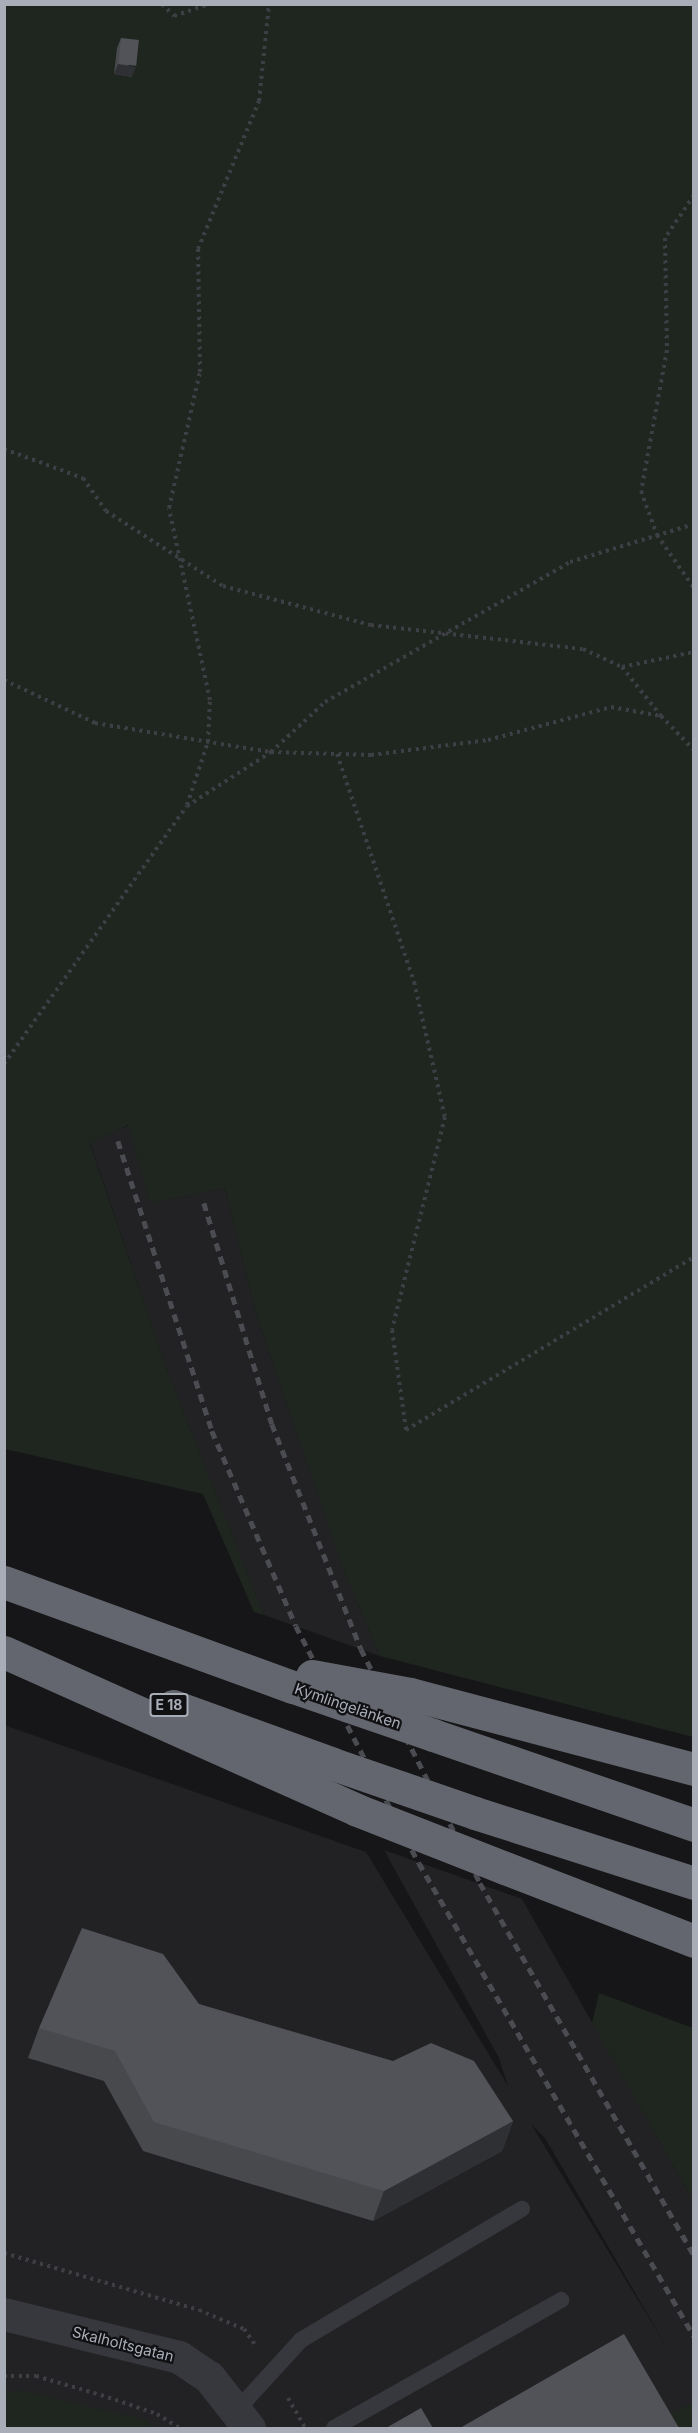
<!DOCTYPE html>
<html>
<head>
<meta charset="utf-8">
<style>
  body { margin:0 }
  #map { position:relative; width:698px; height:2433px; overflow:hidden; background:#161618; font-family:Inter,sans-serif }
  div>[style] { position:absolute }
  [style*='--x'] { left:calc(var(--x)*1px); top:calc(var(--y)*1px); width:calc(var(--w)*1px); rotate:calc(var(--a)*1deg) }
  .built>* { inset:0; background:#222225 }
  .green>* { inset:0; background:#1e261f }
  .path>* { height:4px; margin-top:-2px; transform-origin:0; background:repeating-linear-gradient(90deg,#3d3f44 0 3px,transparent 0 7.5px) }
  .service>* { height:16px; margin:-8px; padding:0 8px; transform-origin:8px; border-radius:8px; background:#37383d }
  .minor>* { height:33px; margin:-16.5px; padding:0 16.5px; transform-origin:16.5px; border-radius:16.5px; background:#37383d }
  .motorway>* { height:33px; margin:-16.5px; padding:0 16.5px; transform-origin:16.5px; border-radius:16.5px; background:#63666e }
  .rail>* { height:4.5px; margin-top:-2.25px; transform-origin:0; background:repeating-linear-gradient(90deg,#4a4c52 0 8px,transparent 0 14px) }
  .motorway-bridge>* { height:33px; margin:-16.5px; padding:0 16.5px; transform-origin:16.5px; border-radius:16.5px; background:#63666e }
  .wall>* { inset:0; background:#47494d }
  .shaded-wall>* { inset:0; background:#2f3033 }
  .building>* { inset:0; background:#525359; transform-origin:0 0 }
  span { translate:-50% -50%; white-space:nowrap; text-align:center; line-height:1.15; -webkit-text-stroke:4.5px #111113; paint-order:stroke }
  .shield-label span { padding:2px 4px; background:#111113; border:2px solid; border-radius:4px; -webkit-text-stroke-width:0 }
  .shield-label { font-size:14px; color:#a8adb8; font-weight:700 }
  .street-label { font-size:15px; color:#a8adb8 }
  .frame { position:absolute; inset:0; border:6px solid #a8adb8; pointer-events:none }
</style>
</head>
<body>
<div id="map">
  <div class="built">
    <i style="clip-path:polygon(129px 1125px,150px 1203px,225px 1188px,256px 1313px,341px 1564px,380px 1656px,264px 1615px,167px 1370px,90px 1143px)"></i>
    <i style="clip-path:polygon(evenodd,4px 1725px,366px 1852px,508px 2086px,499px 2058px,384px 1850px,522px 1899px,693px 2200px,693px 2428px,5px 2428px,4px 1725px,531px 2124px,545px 2138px,669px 2351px,531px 2124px)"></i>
  </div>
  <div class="green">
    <i style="clip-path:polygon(5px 5px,693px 5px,693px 1737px,380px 1656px,341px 1564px,256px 1313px,225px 1188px,150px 1203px,128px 1125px,90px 1144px,167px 1370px,264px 1615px,254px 1612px,203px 1494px,5px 1449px)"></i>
    <i style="clip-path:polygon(599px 1993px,693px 2028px,693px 2200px,592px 2023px)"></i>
    <i style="clip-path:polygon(20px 2390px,146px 2420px,153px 2428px,5px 2428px,5px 2395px)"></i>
    <i style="clip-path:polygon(693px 2402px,693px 2428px,672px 2428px,666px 2417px)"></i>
  </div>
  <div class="path">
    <i style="--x:162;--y:4;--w:17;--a:45"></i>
    <i style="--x:174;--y:16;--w:36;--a:-19"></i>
    <i style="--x:694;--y:195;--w:52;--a:124"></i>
    <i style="--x:665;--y:238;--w:112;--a:89"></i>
    <i style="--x:667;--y:350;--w:143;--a:100.4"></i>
    <i style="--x:641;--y:491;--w:47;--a:70"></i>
    <i style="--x:657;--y:535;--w:65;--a:55.1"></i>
    <i style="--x:4;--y:449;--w:84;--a:20.2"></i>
    <i style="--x:83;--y:478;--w:40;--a:55.1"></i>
    <i style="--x:106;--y:511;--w:139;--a:32.7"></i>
    <i style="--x:223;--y:586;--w:153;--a:14.8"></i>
    <i style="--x:371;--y:625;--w:213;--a:6.5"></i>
    <i style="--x:583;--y:649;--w:43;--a:24.8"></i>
    <i style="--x:622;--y:667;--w:63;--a:51.5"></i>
    <i style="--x:622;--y:667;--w:74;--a:-11.8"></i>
    <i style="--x:4;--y:680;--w:101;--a:25.3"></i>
    <i style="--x:95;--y:723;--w:178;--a:9.4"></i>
    <i style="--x:271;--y:752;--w:100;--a:1.7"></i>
    <i style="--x:371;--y:755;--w:118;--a:-7.3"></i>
    <i style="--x:488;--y:740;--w:127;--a:-15"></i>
    <i style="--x:611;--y:707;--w:51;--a:10.2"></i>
    <i style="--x:661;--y:716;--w:47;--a:45.9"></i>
    <i style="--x:337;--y:754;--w:241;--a:71.3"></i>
    <i style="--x:414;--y:982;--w:139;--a:77.1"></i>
    <i style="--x:445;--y:1117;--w:219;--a:104"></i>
    <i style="--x:392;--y:1330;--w:101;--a:82"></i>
    <i style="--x:406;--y:1430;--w:336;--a:-31"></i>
    <i style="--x:187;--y:805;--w:66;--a:-71.6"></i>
    <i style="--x:208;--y:742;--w:42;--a:-87.3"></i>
    <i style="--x:210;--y:700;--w:196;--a:-102.1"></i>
    <i style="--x:169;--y:508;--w:139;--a:-77.2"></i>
    <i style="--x:200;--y:372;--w:123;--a:-90.9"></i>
    <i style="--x:198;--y:249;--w:160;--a:-67.6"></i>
    <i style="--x:259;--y:101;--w:98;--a:-84.1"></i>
    <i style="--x:4;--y:1064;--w:316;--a:-54.7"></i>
    <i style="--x:187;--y:806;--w:100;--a:-32.7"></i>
    <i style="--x:271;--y:752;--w:74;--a:-42.8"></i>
    <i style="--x:325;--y:702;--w:282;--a:-29.7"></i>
    <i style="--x:570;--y:562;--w:130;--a:-17"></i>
    <i style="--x:4;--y:2253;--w:203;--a:16.3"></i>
    <i style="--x:199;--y:2310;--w:49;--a:22.9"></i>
    <i style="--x:244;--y:2329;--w:21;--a:55"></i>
    <i style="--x:4;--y:2376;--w:32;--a:0"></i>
    <i style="--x:36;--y:2376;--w:68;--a:16.3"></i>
    <i style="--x:101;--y:2395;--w:59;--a:18.7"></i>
    <i style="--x:157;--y:2414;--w:26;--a:32"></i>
    <i style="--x:288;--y:2398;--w:34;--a:60"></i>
  </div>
  <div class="service">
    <i style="--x:238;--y:2409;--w:93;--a:-47.6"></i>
    <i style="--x:301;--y:2340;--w:257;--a:-30.7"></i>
    <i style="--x:334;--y:2428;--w:261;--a:-29.4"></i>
  </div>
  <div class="minor">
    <i style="--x:4;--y:2314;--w:180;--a:13.8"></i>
    <i style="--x:179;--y:2357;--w:36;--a:34"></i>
    <i style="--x:209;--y:2377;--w:65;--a:51.9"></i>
  </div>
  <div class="motorway">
    <i style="--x:4;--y:1582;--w:307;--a:20"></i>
    <i style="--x:4;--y:1652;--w:387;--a:24.1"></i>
    <i style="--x:410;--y:1694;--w:294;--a:14.8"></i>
    <i style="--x:173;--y:1706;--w:170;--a:19.9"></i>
    <i style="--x:433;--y:1735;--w:276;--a:19"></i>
    <i style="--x:475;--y:1813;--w:230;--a:17.7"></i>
    <i style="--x:505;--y:1868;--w:203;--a:21.1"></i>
  </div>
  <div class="rail">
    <i style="--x:118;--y:1141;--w:305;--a:72"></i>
    <i style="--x:212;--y:1431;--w:212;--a:66.7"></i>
    <i style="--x:296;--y:1626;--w:267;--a:62.6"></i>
    <i style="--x:419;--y:1863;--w:547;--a:59.83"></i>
    <i style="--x:204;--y:1203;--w:231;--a:72.9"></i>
    <i style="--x:272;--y:1424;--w:242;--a:68.4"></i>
    <i style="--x:361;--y:1649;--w:263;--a:63"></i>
    <i style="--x:480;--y:1883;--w:429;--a:60.1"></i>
  </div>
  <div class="motorway-bridge">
    <i style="--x:312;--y:1676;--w:100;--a:10.4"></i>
    <i style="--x:293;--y:1687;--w:148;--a:18.9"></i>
    <i style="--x:333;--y:1764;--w:150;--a:19"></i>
    <i style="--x:357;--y:1810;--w:159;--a:21.4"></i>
  </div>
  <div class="wall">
    <i style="clip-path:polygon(121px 38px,132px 77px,114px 74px,117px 48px)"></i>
    <i style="clip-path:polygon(199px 2004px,513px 2121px,502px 2151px,373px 2221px,143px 2151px,104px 2081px,28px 2058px,39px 2028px)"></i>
  </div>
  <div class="shaded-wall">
    <i style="clip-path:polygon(118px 64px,136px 67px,132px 77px,114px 74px)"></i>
    <i style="clip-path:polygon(513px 2121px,502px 2151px,373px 2221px,384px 2191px)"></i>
  </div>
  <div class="building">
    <i style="left:121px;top:38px;width:18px;height:26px;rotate:6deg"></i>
    <i style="clip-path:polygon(82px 1928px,163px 1954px,199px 2004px,393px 2061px,431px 2043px,474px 2061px,513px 2121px,384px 2191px,154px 2122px,115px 2051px,39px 2028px)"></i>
    <i style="clip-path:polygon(624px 2334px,679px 2428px,460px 2428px)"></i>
    <i style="clip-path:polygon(421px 2408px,433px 2428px,386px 2428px)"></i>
  </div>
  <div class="shield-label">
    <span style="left:169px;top:1705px">E 18</span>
  </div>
  <div class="street-label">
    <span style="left:348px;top:1706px;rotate:19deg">Kymlingelänken</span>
    <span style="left:123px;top:2344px;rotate:14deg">Skalholtsgatan</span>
  </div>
  <div class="frame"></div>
</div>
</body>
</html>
